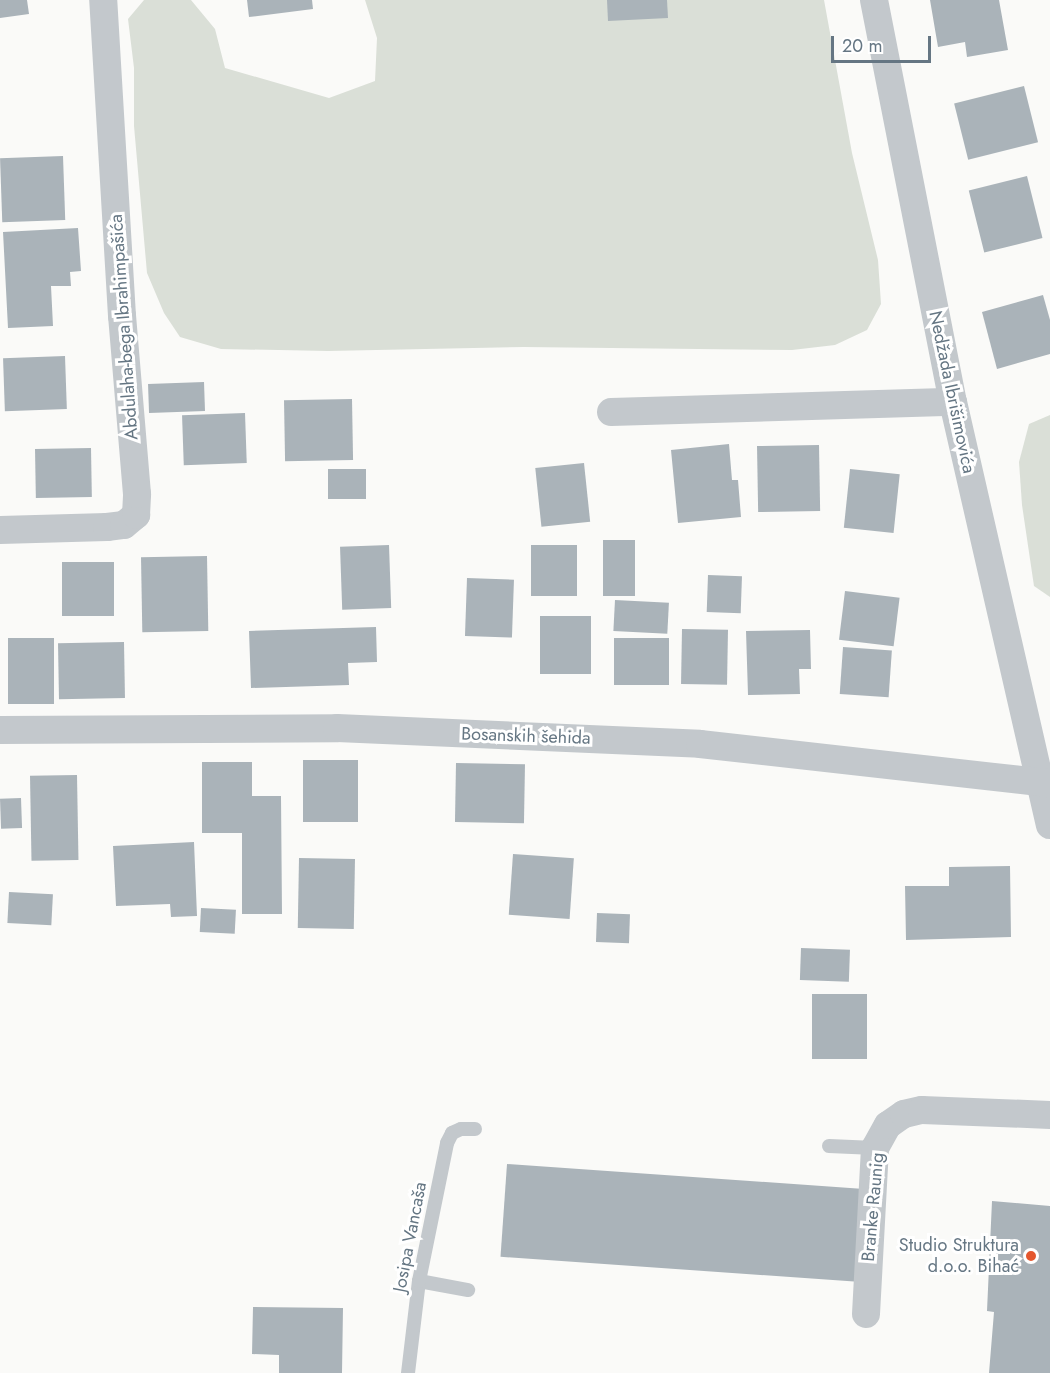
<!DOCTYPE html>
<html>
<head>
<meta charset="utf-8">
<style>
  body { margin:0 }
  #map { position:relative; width:1050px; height:1373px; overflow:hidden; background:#fafaf8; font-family:Jost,sans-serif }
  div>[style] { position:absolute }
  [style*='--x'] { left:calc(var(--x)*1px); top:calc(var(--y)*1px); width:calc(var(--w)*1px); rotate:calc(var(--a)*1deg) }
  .green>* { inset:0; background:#dadfd7 }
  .building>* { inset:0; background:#aab3b9; transform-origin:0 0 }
  .service>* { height:14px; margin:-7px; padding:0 7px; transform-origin:7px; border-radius:7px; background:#c3c8cc }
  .minor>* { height:28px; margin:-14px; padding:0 14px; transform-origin:14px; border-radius:14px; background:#c3c8cc }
  .dots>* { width:16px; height:16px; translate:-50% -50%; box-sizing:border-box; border:3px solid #fff; border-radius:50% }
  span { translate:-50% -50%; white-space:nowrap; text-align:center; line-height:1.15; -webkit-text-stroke:6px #fff; paint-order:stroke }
  .street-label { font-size:18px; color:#657683 }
  .poi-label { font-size:18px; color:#657683 }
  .right { translate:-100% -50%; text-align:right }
  .scale { position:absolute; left:831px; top:36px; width:100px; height:27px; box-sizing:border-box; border:3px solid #657683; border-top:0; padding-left:8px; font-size:18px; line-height:21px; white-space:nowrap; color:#657683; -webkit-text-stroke:4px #fff; paint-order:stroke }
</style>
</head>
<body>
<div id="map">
  <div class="green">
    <i style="clip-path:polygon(144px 0,191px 0,215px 29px,225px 68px,329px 98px,375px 81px,377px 38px,365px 0,824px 0,852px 153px,878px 260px,881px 304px,867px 330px,835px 345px,792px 350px,524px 347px,328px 351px,221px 349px,180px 337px,164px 313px,147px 273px,134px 126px,134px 68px,128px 19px)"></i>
    <i style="clip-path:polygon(1050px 415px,1050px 597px,1034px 586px,1022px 505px,1019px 462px,1029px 424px)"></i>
  </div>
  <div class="building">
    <i style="clip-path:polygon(0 0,27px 0,29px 14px,0 18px)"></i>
    <i style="clip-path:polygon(247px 0,312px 0,313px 9px,249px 17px)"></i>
    <i style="clip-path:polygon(607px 0,667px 0,668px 18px,608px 21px)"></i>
    <i style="clip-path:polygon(930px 0,999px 0,1008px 50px,967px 57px,965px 42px,938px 47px)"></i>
    <i style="left:1024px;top:86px;width:58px;height:72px;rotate:76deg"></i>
    <i style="left:63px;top:156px;width:64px;height:63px;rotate:88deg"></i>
    <i style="left:1027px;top:176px;width:64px;height:60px;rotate:76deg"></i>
    <i style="clip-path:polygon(78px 228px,81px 271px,70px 272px,71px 286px,51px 286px,53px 326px,8px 328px,3px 232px)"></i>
    <i style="clip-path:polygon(1043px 295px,1050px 320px,1050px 354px,997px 369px,982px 312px)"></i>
    <i style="left:65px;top:356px;width:53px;height:62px;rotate:88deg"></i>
    <i style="left:204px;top:382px;width:29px;height:56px;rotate:88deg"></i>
    <i style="left:352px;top:399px;width:61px;height:68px;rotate:89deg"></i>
    <i style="left:245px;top:413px;width:50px;height:63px;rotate:88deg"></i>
    <i style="clip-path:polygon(729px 444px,732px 480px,738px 480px,741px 517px,678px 523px,671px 450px)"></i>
    <i style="left:819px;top:445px;width:66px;height:62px;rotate:89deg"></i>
    <i style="left:91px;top:448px;width:49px;height:56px;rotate:89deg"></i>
    <i style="left:584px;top:463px;width:59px;height:49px;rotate:84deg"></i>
    <i style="left:328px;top:469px;width:38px;height:30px"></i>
    <i style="left:850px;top:469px;width:50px;height:59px;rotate:6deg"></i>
    <i style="left:603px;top:540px;width:32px;height:56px"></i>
    <i style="left:389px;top:545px;width:63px;height:49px;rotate:88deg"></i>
    <i style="left:531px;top:545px;width:46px;height:51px"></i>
    <i style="left:207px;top:556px;width:75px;height:66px;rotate:89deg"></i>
    <i style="left:62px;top:562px;width:52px;height:54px"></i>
    <i style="left:708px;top:575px;width:34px;height:37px;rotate:2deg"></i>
    <i style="left:467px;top:578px;width:47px;height:58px;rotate:2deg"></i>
    <i style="left:845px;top:591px;width:55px;height:49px;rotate:7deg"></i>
    <i style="left:615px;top:600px;width:54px;height:31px;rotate:3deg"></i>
    <i style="left:540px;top:616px;width:51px;height:58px"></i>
    <i style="clip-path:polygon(376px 627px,377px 662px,348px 663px,349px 685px,251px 688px,249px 631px)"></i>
    <i style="left:682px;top:629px;width:46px;height:55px;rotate:1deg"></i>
    <i style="clip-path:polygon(810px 630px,811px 669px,799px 669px,800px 694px,748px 695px,746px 631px)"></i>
    <i style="left:8px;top:638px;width:46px;height:66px"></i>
    <i style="left:614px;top:638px;width:55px;height:47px"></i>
    <i style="left:124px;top:642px;width:56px;height:66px;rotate:89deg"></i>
    <i style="left:843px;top:647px;width:49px;height:47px;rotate:4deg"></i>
    <i style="left:303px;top:760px;width:55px;height:62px"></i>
    <i style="clip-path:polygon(202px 762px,252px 762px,252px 796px,281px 796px,282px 914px,242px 914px,242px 833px,202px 833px)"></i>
    <i style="left:456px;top:763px;width:69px;height:59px;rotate:1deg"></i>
    <i style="left:77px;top:775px;width:85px;height:47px;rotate:89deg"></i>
    <i style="left:21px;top:798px;width:30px;height:21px;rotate:88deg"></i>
    <i style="clip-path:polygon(194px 842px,197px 916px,171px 917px,170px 904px,116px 906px,113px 846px)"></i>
    <i style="left:513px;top:854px;width:61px;height:61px;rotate:4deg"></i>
    <i style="left:299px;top:858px;width:56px;height:70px;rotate:1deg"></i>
    <i style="clip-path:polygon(1010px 866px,1011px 937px,906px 940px,905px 886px,949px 886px,949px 867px)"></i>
    <i style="left:9px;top:892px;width:44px;height:31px;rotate:3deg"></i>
    <i style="left:201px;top:908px;width:35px;height:24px;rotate:3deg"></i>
    <i style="left:597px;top:913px;width:33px;height:29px;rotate:2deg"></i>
    <i style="left:801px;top:948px;width:49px;height:32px;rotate:2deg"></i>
    <i style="left:867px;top:994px;width:65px;height:55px;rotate:90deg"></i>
    <i style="left:507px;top:1164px;width:358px;height:93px;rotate:4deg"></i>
    <i style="clip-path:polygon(992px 1201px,1050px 1206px,1050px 1373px,989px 1373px,994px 1312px,987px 1311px)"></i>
    <i style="clip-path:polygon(253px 1307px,343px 1308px,342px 1373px,279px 1373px,279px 1355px,252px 1354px)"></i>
  </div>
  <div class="service">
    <i style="--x:829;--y:1146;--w:46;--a:2.5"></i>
    <i style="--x:419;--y:1281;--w:50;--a:10.4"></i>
    <i style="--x:408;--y:1373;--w:93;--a:-83.2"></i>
    <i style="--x:419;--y:1281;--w:141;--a:-78.5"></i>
    <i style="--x:447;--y:1143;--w:11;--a:-63"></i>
    <i style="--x:452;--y:1133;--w:10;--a:-24"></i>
    <i style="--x:461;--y:1129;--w:14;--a:0"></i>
  </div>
  <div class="minor">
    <i style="--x:874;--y:0;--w:410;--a:78.9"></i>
    <i style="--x:953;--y:402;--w:434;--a:77.1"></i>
    <i style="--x:611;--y:412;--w:342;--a:-1.7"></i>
    <i style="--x:0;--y:530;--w:107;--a:-1.6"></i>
    <i style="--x:107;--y:527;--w:17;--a:-7"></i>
    <i style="--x:124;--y:525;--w:16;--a:-40"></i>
    <i style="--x:136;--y:515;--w:21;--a:-87"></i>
    <i style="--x:137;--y:494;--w:179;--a:-94.8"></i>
    <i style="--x:122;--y:316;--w:317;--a:-93.4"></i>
    <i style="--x:0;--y:730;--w:337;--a:-0.3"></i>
    <i style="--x:337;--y:728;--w:363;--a:2.5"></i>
    <i style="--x:700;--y:744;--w:352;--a:6.4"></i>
    <i style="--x:866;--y:1314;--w:166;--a:-86.9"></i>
    <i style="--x:875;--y:1148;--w:26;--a:-61"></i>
    <i style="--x:888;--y:1125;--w:19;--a:-35"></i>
    <i style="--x:904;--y:1114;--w:18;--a:-13"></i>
    <i style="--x:922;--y:1110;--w:128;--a:2.2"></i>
  </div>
  <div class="dots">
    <i style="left:1031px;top:1256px;background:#e4572e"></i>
  </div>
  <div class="street-label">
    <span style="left:124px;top:327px;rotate:-94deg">Abdulaha-bega Ibrahimpašića</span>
    <span style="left:952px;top:392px;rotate:78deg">Nedžada Ibrišimovića</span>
    <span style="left:526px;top:736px;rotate:2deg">Bosanskih šehida</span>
    <span style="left:873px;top:1207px;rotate:-85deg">Branke Raunig</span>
    <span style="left:410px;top:1237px;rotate:-79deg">Josipa Vancaša</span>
  </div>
  <div class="poi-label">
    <span class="right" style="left:1019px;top:1256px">Studio Struktura<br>d.o.o. Bihać</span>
  </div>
  <div class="scale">20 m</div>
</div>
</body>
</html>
